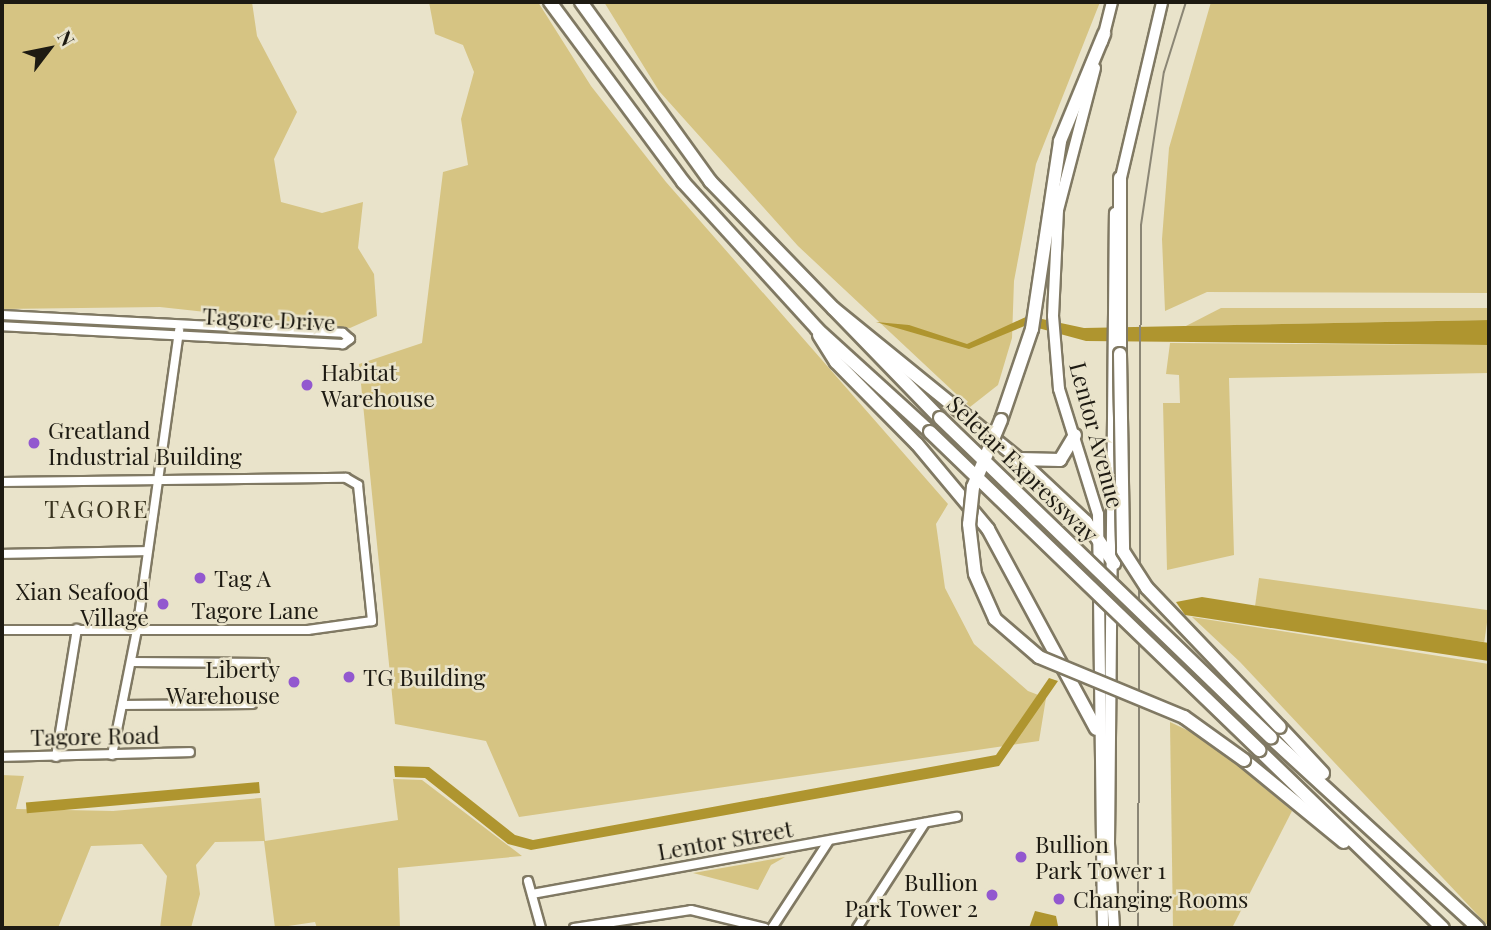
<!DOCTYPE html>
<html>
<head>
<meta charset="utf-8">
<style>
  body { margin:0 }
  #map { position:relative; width:1491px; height:930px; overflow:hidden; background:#e9e3ca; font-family:"Playfair Display",serif }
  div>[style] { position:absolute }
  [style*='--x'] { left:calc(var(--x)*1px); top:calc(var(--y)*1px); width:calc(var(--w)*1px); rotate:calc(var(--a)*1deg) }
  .green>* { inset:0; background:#d6c483; transform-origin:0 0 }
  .water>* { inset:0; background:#af952f; transform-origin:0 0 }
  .roads { filter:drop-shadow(2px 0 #807963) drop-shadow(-2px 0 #807963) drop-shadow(0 2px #807963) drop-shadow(0 -2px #807963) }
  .minor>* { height:8px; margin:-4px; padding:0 4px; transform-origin:4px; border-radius:4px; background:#fff }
  .major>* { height:10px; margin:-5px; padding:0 5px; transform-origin:5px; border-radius:5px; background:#fff }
  .highway>* { height:12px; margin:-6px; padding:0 6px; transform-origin:6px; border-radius:6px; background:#fff }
  .rail>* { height:2px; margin:-1px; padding:0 1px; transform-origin:1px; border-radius:1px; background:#8b8675 }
  .bridges { filter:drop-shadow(2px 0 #807963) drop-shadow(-2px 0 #807963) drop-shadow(0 2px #807963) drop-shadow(0 -2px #807963) }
  .highway-bridge>* { height:12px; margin:-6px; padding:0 6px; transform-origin:6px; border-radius:6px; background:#fff }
  .dots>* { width:19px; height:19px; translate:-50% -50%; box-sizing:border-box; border:4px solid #e9e3ca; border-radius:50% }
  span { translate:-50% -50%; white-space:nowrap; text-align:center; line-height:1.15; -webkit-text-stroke:5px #e9e3ca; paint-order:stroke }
  .street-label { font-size:23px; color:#1d1a12 }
  .poi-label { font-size:23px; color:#1d1a12 }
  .left { translate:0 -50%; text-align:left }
  .right { translate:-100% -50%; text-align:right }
  .neighbourhood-label { font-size:24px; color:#38321e; letter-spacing:2px }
  .frame { position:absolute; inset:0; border:4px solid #1d1a12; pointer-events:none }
  .north { position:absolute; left:14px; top:14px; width:70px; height:70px; -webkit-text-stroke:5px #e9e3ca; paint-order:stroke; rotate:58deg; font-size:19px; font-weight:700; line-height:28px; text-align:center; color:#1d1a12 }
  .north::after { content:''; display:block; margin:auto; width:24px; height:32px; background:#1d1a12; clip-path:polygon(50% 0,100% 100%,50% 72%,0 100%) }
</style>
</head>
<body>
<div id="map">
  <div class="green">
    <i style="clip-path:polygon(2px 2px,252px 2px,257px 36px,297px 112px,274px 159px,281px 202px,322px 213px,363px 202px,358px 248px,374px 274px,377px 316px,350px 328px,160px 307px,2px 309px)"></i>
    <i style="clip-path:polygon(429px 2px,538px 2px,591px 86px,666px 182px,948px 504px,936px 524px,945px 588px,974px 644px,1028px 691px,1046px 698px,1039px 741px,519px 817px,486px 741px,395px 724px,359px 364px,422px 343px,443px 172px,468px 165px,461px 119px,474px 72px,463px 45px,435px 34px)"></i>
    <i style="clip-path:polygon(604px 2px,1100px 2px,1036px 164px,1014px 281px,1012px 338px,998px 385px,970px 407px,798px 246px,659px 91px)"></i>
    <i style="clip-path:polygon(1211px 2px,1489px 2px,1489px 293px,1207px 292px,1165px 311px,1162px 239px,1169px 148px)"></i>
    <i style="clip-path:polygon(1221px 308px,1489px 308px,1489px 320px,1186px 326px)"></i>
    <i style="clip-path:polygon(1170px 343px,1489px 345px,1489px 373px,1229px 378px,1234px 555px,1167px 570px,1163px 403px,1180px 403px,1179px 375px,1166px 374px)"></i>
    <i style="left:1259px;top:578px;width:232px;height:32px;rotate:8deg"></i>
    <i style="clip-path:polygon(1192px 617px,1489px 664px,1489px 927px,1240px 662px)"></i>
    <i style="clip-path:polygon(1170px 722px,1208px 740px,1292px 811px,1232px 928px,1173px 928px)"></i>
    <i style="clip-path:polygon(2px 775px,24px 776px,16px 809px,113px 811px,261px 798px,265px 841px,398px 820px,393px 779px,422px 780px,522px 856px,398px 868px,400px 928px,317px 928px,315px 922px,275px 928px,264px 841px,215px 842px,196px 865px,200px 894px,191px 928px,160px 928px,167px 876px,142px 844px,91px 846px,58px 928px,2px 928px)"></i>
    <i style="clip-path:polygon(785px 857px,771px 865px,758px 890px,693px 873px)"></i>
  </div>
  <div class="water">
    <i style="clip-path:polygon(1028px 316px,1084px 328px,1489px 320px,1489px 345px,1086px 341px,1027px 325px,969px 349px,876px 322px,909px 325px,967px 344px)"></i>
    <i style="clip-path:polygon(1202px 597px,1489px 643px,1489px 661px,1185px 615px,1176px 602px)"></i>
    <i style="clip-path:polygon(1049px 678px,1058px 681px,999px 766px,531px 850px,508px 844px,425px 778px,395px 777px,394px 766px,429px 767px,515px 835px,533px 840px,996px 755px)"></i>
    <i style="left:259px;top:782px;width:11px;height:234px;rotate:85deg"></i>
    <i style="clip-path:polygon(1035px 911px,1056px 916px,1058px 926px,1029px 928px)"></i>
  </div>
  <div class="roads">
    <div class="minor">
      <i style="--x:2;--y:315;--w:341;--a:3"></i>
      <i style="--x:343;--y:333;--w:9;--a:41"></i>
      <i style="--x:350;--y:339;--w:9;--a:144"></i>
      <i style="--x:343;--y:344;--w:341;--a:-177"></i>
      <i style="--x:2;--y:482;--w:344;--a:-0.7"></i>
      <i style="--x:346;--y:478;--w:14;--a:30"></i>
      <i style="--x:358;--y:485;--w:137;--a:84.1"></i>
      <i style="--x:372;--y:621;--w:65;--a:172"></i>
      <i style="--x:308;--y:630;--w:306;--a:180"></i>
      <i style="--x:2;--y:554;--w:145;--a:-1.2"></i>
      <i style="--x:131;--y:662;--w:134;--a:0.4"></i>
      <i style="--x:123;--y:705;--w:129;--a:-0.4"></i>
      <i style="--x:112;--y:755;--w:127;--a:-78.7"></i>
      <i style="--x:137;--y:630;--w:303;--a:-82"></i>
      <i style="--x:2;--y:757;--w:188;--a:-1.5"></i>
      <i style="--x:56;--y:757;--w:130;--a:-80.7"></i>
      <i style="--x:528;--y:881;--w:49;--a:74.5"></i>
      <i style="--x:532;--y:894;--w:432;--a:-10.3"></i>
      <i style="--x:574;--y:928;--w:118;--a:-8.7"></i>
      <i style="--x:691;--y:910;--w:76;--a:13.7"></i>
      <i style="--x:772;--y:928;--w:103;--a:-56.9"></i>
      <i style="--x:857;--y:928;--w:125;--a:-57.1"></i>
    </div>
    <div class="major">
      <i style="--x:1102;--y:42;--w:41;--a:-76"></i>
      <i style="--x:1095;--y:68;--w:147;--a:104.6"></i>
      <i style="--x:1058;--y:210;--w:106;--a:92.7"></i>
      <i style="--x:1053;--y:316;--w:73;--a:85.3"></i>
      <i style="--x:1059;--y:389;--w:131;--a:72.7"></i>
      <i style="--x:1098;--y:514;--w:414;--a:89.3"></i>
      <i style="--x:1119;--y:186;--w:189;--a:-76.8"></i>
      <i style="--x:1114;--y:928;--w:84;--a:-93.4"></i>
      <i style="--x:1109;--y:844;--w:631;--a:-89.46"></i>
    </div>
    <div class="highway">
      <i style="--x:550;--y:2;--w:224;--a:53.5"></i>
      <i style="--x:683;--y:182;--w:199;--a:47.6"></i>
      <i style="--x:817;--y:329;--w:153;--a:42.3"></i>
      <i style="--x:581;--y:2;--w:221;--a:54.2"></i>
      <i style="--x:710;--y:181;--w:330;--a:45.9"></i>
      <i style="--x:1120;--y:178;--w:176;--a:90"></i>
      <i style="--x:833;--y:308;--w:240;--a:39.1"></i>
      <i style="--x:1019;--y:459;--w:92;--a:43.2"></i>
      <i style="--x:1086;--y:522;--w:50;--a:55.7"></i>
      <i style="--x:819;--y:335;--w:32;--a:58"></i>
      <i style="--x:836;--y:362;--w:115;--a:45.4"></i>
      <i style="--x:917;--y:444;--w:111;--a:50.1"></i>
      <i style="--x:988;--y:529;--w:227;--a:61.6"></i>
      <i style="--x:1001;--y:420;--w:96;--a:-71.2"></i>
      <i style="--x:1032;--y:329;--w:190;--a:-81.5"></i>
      <i style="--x:1060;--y:141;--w:116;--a:-67.6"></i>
      <i style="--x:1019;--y:459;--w:41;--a:1.4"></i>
      <i style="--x:1060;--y:460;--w:29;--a:-59"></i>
      <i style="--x:1280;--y:727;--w:63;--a:46.9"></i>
      <i style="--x:1271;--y:738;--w:281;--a:42.5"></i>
      <i style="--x:1259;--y:750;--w:256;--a:44.1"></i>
      <i style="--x:1244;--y:760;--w:129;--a:39.4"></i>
    </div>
  </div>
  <div class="rail">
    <i style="--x:1138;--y:928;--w:703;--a:-89.76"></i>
    <i style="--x:1141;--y:225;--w:155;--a:-81.5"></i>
    <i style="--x:1164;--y:72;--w:73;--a:-72.6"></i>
  </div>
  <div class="bridges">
    <div class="highway-bridge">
      <i style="--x:1120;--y:354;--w:197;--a:89.1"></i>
      <i style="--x:1123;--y:551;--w:44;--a:57"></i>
      <i style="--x:1147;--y:588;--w:192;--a:46.3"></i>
      <i style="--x:940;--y:418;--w:460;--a:44"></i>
      <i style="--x:1001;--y:420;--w:73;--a:112.7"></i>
      <i style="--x:973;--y:487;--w:37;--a:96"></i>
      <i style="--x:969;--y:524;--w:50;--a:83.2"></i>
      <i style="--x:975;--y:574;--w:49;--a:66"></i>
      <i style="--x:995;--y:619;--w:58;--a:40.8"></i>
      <i style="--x:1039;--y:657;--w:157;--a:22.5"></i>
      <i style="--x:1184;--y:717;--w:74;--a:35.6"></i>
      <i style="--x:930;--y:432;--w:458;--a:44"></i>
    </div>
  </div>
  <div class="dots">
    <i style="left:307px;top:385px;background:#9358cf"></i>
    <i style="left:34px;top:443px;background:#9358cf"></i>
    <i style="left:200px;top:578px;background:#9358cf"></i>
    <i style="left:163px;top:604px;background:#9358cf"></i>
    <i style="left:349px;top:677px;background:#9358cf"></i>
    <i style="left:294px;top:682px;background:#9358cf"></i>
    <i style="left:1021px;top:857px;background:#9358cf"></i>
    <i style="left:992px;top:895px;background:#9358cf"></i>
    <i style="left:1059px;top:899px;background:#9358cf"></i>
  </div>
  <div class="street-label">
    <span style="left:269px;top:319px;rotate:3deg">Tagore Drive</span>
    <span style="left:1097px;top:435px;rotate:75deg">Lentor Avenue</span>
    <span style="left:1023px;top:469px;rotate:44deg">Seletar Expressway</span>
    <span style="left:255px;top:610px">Tagore Lane</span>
    <span style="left:95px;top:736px;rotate:-1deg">Tagore Road</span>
    <span style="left:725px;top:840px;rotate:-10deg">Lentor Street</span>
  </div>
  <div class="poi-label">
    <span class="left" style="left:321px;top:385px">Habitat<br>Warehouse</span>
    <span class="left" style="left:48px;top:443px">Greatland<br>Industrial Building</span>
    <span class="left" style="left:214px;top:578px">Tag A</span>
    <span class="right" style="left:149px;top:604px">Xian Seafood<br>Village</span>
    <span class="right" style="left:280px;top:682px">Liberty<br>Warehouse</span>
    <span class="left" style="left:363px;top:677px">TG Building</span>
    <span class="left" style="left:1035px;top:857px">Bullion<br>Park Tower 1</span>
    <span class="right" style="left:978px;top:895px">Bullion<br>Park Tower 2</span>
    <span class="left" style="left:1073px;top:899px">Changing Rooms</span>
  </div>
  <div class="neighbourhood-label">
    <span style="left:97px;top:509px">TAGORE</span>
  </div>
  <div class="frame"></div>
  <div class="north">N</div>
</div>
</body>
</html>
